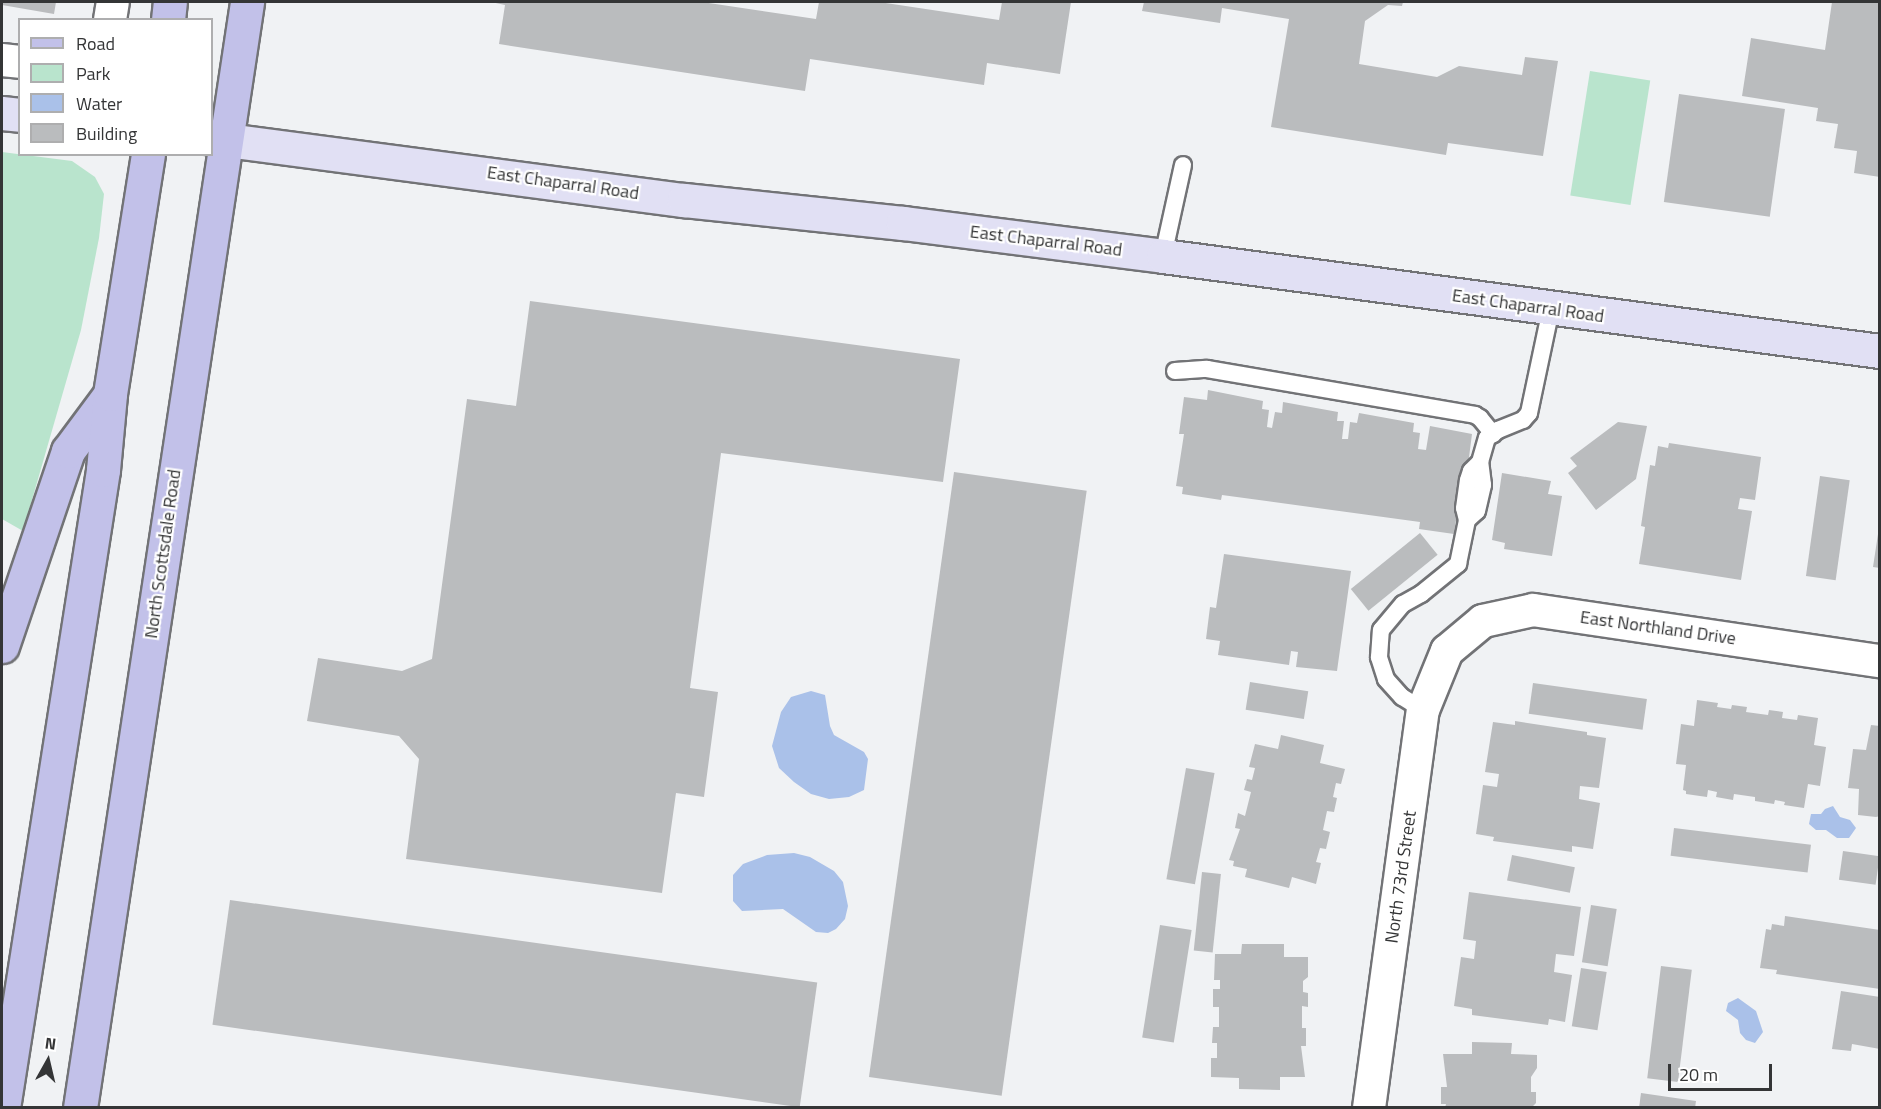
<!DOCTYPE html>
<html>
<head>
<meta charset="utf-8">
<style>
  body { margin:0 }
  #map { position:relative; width:1881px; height:1109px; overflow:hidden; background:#f0f2f4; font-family:"Titillium Web",sans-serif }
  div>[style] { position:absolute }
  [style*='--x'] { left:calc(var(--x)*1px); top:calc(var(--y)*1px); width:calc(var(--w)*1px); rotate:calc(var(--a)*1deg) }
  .green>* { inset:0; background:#b9e4cd; transform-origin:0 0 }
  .water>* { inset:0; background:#aac1e9 }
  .building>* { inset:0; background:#babcbe; transform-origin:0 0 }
  .roads { filter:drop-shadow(2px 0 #727376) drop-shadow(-2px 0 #727376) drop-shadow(0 2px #727376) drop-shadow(0 -2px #727376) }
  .service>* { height:16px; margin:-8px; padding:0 8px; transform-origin:8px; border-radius:8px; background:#fff }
  .minor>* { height:32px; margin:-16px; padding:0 16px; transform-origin:16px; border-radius:16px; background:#fff }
  .secondary>* { height:33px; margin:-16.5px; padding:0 16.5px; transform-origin:16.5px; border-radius:16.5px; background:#e1e0f4 }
  .primary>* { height:33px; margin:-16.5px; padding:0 16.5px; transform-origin:16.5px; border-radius:16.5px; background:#c2c1e9 }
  span { translate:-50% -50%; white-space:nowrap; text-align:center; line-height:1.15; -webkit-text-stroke:4.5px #fff; paint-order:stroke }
  .street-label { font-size:18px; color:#343536 }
  .frame { position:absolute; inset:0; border:3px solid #343536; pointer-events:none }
  .legend { position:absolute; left:18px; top:18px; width:195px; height:138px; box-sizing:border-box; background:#fff; border:2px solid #aeaeaf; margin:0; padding:8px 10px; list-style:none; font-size:18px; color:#343536 }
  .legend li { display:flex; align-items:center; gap:12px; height:30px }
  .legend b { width:30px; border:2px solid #aeaeaf }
  .north { position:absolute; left:18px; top:1031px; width:60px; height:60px; -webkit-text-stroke:4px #fff; paint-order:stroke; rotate:8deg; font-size:16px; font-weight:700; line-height:24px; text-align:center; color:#343536 }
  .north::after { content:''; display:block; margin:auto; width:21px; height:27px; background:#343536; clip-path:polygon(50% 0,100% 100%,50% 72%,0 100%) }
  .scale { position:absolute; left:1668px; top:1064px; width:104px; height:27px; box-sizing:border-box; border:3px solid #343536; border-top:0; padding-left:8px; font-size:18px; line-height:21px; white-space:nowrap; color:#343536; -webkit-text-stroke:4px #fff; paint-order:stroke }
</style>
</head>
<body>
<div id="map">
  <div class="green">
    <i style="left:1590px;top:71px;width:61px;height:126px;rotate:9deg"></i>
    <i style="clip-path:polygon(2px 152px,72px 161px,95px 177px,104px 194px,99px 238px,81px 330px,23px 531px,2px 519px)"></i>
  </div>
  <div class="water">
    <i style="clip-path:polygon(811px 691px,825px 695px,830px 726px,834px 735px,864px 752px,868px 759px,864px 790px,849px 797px,829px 799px,811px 794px,794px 782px,779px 768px,772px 746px,781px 712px,791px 697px)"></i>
    <i style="clip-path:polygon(1833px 806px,1840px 817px,1850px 820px,1856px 828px,1849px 838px,1837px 838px,1826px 830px,1816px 830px,1809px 824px,1811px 814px,1821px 814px,1825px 809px)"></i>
    <i style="clip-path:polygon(794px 853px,810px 857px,834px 871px,843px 882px,848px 906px,845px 919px,836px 929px,828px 933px,816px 932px,783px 909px,742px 911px,733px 901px,733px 875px,743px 864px,767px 855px)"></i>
    <i style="clip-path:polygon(1738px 998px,1756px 1011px,1763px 1032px,1755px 1043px,1746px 1040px,1740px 1033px,1738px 1020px,1726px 1011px,1728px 1003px)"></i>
  </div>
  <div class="building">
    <i style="clip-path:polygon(2px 2px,56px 2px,54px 14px,2px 5px)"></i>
    <i style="clip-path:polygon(491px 2px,702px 2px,816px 19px,819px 2px,879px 2px,999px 20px,1002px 2px,1071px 2px,1060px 74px,987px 63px,984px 85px,810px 59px,805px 91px,499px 44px,505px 5px)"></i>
    <i style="clip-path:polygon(1144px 2px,1403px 2px,1402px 6px,1388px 5px,1365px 21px,1359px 64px,1437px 77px,1459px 66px,1522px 75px,1525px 57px,1558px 61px,1543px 156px,1448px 143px,1446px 155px,1271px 127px,1289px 19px,1222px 8px,1220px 23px,1142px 11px)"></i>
    <i style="clip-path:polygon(1832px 2px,1880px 2px,1880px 177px,1854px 173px,1857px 151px,1834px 148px,1838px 124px,1816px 121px,1818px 108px,1742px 96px,1751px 38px,1825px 50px)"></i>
    <i style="left:1679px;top:94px;width:107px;height:109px;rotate:8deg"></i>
    <i style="clip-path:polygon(530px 301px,960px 359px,943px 482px,721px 453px,690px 688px,718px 692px,704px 797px,676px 793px,662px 893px,406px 859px,419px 759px,399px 736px,307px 721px,318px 658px,402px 671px,432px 659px,467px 399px,516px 406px)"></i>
    <i style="clip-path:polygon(1208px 390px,1263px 401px,1262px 409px,1269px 410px,1267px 427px,1272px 428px,1275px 412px,1282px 413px,1283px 402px,1338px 412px,1337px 421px,1344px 421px,1342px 439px,1348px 439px,1350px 422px,1357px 423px,1359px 413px,1414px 423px,1413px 432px,1420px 433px,1418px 449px,1426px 450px,1430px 426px,1472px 434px,1467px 473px,1463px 472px,1454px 534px,1419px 529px,1420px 522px,1222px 495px,1221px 500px,1182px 494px,1183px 487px,1176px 486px,1184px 434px,1179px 434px,1184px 397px,1207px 400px)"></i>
    <i style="clip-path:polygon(1618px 422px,1647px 426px,1636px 479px,1596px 510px,1568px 473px,1577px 466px,1570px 458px)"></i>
    <i style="clip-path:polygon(1669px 443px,1761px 457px,1755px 500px,1740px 498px,1738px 509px,1752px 511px,1741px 580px,1639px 564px,1645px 527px,1641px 526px,1650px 465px,1655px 466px,1658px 446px,1668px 448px)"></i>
    <i style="left:954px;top:472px;width:134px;height:611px;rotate:8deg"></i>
    <i style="clip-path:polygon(1502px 473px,1551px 481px,1548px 494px,1562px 496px,1552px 556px,1504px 549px,1505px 543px,1492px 540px)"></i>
    <i style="left:1820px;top:476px;width:30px;height:101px;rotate:8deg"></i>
    <i style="left:1420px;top:533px;width:28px;height:89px;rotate:51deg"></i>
    <i style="clip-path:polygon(1878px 534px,1880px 534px,1880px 568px,1873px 567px)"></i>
    <i style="clip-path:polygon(1224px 554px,1351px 571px,1337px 671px,1296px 667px,1298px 652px,1291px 651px,1289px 665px,1218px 655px,1220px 641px,1206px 639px,1210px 607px,1216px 608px)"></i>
    <i style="left:1250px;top:682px;width:59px;height:28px;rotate:9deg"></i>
    <i style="left:1533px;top:683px;width:115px;height:31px;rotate:8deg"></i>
    <i style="clip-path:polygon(1697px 700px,1718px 703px,1717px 707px,1731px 709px,1732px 705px,1747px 707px,1746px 712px,1768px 715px,1769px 710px,1783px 712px,1782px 718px,1797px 720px,1798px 715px,1818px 718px,1814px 745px,1826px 747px,1820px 786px,1808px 784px,1804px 808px,1784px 805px,1785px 802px,1775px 800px,1774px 804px,1755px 801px,1755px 797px,1734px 794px,1733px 800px,1716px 797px,1717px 792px,1708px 790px,1707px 797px,1686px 794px,1686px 791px,1683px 790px,1686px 765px,1676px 764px,1681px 724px,1694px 726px)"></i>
    <i style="clip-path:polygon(1515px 721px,1587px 732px,1587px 735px,1606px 738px,1599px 788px,1580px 786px,1579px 799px,1600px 803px,1593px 849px,1572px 846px,1572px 852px,1493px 841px,1494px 837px,1476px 834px,1483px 785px,1497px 787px,1499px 774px,1485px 772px,1493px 722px,1515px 725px)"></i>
    <i style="clip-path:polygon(1871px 725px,1880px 726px,1880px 816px,1876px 817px,1858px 815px,1859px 789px,1848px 788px,1853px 749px,1866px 750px)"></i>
    <i style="clip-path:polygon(1281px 735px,1324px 745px,1320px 763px,1345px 769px,1341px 784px,1336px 783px,1333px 797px,1337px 798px,1334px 812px,1327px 811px,1323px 830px,1330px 832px,1326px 849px,1320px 848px,1316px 862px,1321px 863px,1316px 884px,1292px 877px,1289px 888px,1245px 877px,1247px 869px,1233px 866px,1234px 861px,1229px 860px,1240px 829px,1235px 828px,1238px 813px,1245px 816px,1251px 792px,1244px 790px,1247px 779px,1252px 780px,1255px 768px,1249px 767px,1255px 744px,1278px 749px)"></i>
    <i style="left:1186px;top:768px;width:29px;height:113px;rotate:10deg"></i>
    <i style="left:1674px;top:828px;width:138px;height:28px;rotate:7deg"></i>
    <i style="left:1843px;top:851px;width:37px;height:29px;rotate:8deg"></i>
    <i style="left:1512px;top:855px;width:64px;height:26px;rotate:11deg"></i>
    <i style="left:1202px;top:872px;width:19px;height:79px;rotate:6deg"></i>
    <i style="clip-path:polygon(1469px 892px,1581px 907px,1574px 956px,1556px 954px,1554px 972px,1572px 975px,1565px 1022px,1549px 1019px,1548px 1025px,1472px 1015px,1472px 1009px,1454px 1006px,1461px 957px,1474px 959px,1476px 941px,1463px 939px)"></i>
    <i style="left:230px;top:900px;width:593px;height:126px;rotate:8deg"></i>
    <i style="left:1591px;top:905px;width:26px;height:58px;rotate:9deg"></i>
    <i style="clip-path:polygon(1785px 916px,1880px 930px,1880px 989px,1776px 974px,1777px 970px,1760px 968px,1766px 929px,1771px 930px,1772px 924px,1784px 926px)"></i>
    <i style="left:1160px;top:925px;width:32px;height:114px;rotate:9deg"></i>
    <i style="clip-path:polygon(1242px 944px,1284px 944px,1284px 957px,1308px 957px,1308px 977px,1303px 981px,1303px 992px,1308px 993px,1308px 1007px,1302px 1006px,1302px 1028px,1306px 1028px,1306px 1046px,1301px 1046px,1305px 1077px,1280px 1077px,1280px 1090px,1239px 1089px,1239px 1078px,1211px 1077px,1211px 1058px,1217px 1058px,1217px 1043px,1212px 1043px,1213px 1027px,1219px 1027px,1219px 1007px,1213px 1007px,1213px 989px,1220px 989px,1220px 980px,1214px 980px,1215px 954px,1241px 954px)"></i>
    <i style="left:1661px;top:966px;width:31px;height:113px;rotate:7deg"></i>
    <i style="left:1581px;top:968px;width:26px;height:59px;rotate:9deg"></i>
    <i style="clip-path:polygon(1841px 991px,1880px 997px,1880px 1049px,1852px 1044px,1851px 1051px,1832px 1049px)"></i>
    <i style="clip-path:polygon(1472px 1042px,1512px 1043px,1511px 1054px,1537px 1055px,1537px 1068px,1531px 1077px,1531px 1092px,1536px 1092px,1536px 1103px,1531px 1108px,1445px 1108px,1446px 1104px,1441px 1104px,1441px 1087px,1447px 1087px,1443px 1054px,1472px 1054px)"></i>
    <i style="clip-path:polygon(1641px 1093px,1696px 1101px,1695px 1108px,1639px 1108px)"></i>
  </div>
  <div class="roads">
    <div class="service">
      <i style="--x:1163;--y:256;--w:93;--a:-77.6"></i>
      <i style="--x:1175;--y:371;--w:32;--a:-4"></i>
      <i style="--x:1207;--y:369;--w:272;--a:9.7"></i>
      <i style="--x:1475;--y:415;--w:6;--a:31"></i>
      <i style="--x:1480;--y:418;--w:21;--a:51"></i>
      <i style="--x:1467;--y:520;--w:13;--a:-42"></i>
      <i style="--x:1477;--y:511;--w:27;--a:-77"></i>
      <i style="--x:1483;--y:485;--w:23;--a:-97"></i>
      <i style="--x:1480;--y:462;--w:25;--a:-74"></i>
      <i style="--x:1487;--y:438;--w:14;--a:-36"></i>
      <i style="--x:1498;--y:430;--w:27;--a:-22"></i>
      <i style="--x:1523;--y:420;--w:9;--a:-49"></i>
      <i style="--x:1529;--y:413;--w:106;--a:-78.1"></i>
      <i style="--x:1423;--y:710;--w:25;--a:-148"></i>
      <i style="--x:1402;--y:697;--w:24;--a:-132"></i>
      <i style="--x:1386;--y:679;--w:23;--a:-108"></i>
      <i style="--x:1379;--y:657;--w:27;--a:-86"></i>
      <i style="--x:1381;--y:630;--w:34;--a:-50"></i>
      <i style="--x:1403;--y:604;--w:21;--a:-29"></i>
      <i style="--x:1421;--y:594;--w:48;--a:-39"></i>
      <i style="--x:1458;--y:564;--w:45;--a:-78.4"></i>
      <i style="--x:1467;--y:520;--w:12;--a:-104"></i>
      <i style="--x:1464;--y:508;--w:28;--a:-82"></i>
      <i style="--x:1468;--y:480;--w:9;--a:-72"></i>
      <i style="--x:1471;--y:471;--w:13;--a:-45"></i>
    </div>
    <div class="minor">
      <i style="--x:110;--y:20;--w:18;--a:-81"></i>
      <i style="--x:2;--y:60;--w:18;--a:6"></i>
      <i style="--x:1369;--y:1108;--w:402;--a:-82.3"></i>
      <i style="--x:1423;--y:710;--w:64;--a:-67.9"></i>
      <i style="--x:1447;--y:651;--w:47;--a:-39.8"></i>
      <i style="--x:1483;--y:621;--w:51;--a:-12.4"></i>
      <i style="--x:1533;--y:610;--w:351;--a:8.4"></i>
    </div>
    <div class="secondary">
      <i style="--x:2;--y:113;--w:18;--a:6"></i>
      <i style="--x:212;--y:138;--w:476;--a:7.5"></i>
      <i style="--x:684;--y:200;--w:220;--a:6"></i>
      <i style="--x:903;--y:223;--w:262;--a:7.2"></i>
      <i style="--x:1163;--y:256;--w:723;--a:7.55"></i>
    </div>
    <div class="primary">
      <i style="--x:168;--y:20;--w:18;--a:-84"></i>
      <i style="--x:2;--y:646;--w:206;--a:-71.3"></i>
      <i style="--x:68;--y:451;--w:69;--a:-53.3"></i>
      <i style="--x:3;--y:1108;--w:646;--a:-81.09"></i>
      <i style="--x:103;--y:470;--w:76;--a:-84.7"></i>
      <i style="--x:110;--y:394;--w:243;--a:-81"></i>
      <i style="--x:80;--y:1108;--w:1119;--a:-81.41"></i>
    </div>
  </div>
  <div class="street-label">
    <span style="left:563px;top:183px;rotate:8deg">East Chaparral Road</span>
    <span style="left:1046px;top:241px;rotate:7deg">East Chaparral Road</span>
    <span style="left:1528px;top:306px;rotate:8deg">East Chaparral Road</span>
    <span style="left:163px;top:554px;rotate:-82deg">North Scottsdale Road</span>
    <span style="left:1658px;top:628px;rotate:8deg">East Northland Drive</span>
    <span style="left:1401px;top:877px;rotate:-82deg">North 73rd Street</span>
  </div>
  <div class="frame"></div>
  <ul class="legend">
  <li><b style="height:8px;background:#c2c1e9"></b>Road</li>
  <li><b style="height:16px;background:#b9e4cd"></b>Park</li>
  <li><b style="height:16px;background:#aac1e9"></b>Water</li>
  <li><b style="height:16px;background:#babcbe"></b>Building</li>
  </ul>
  <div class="north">N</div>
  <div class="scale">20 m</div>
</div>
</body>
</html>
